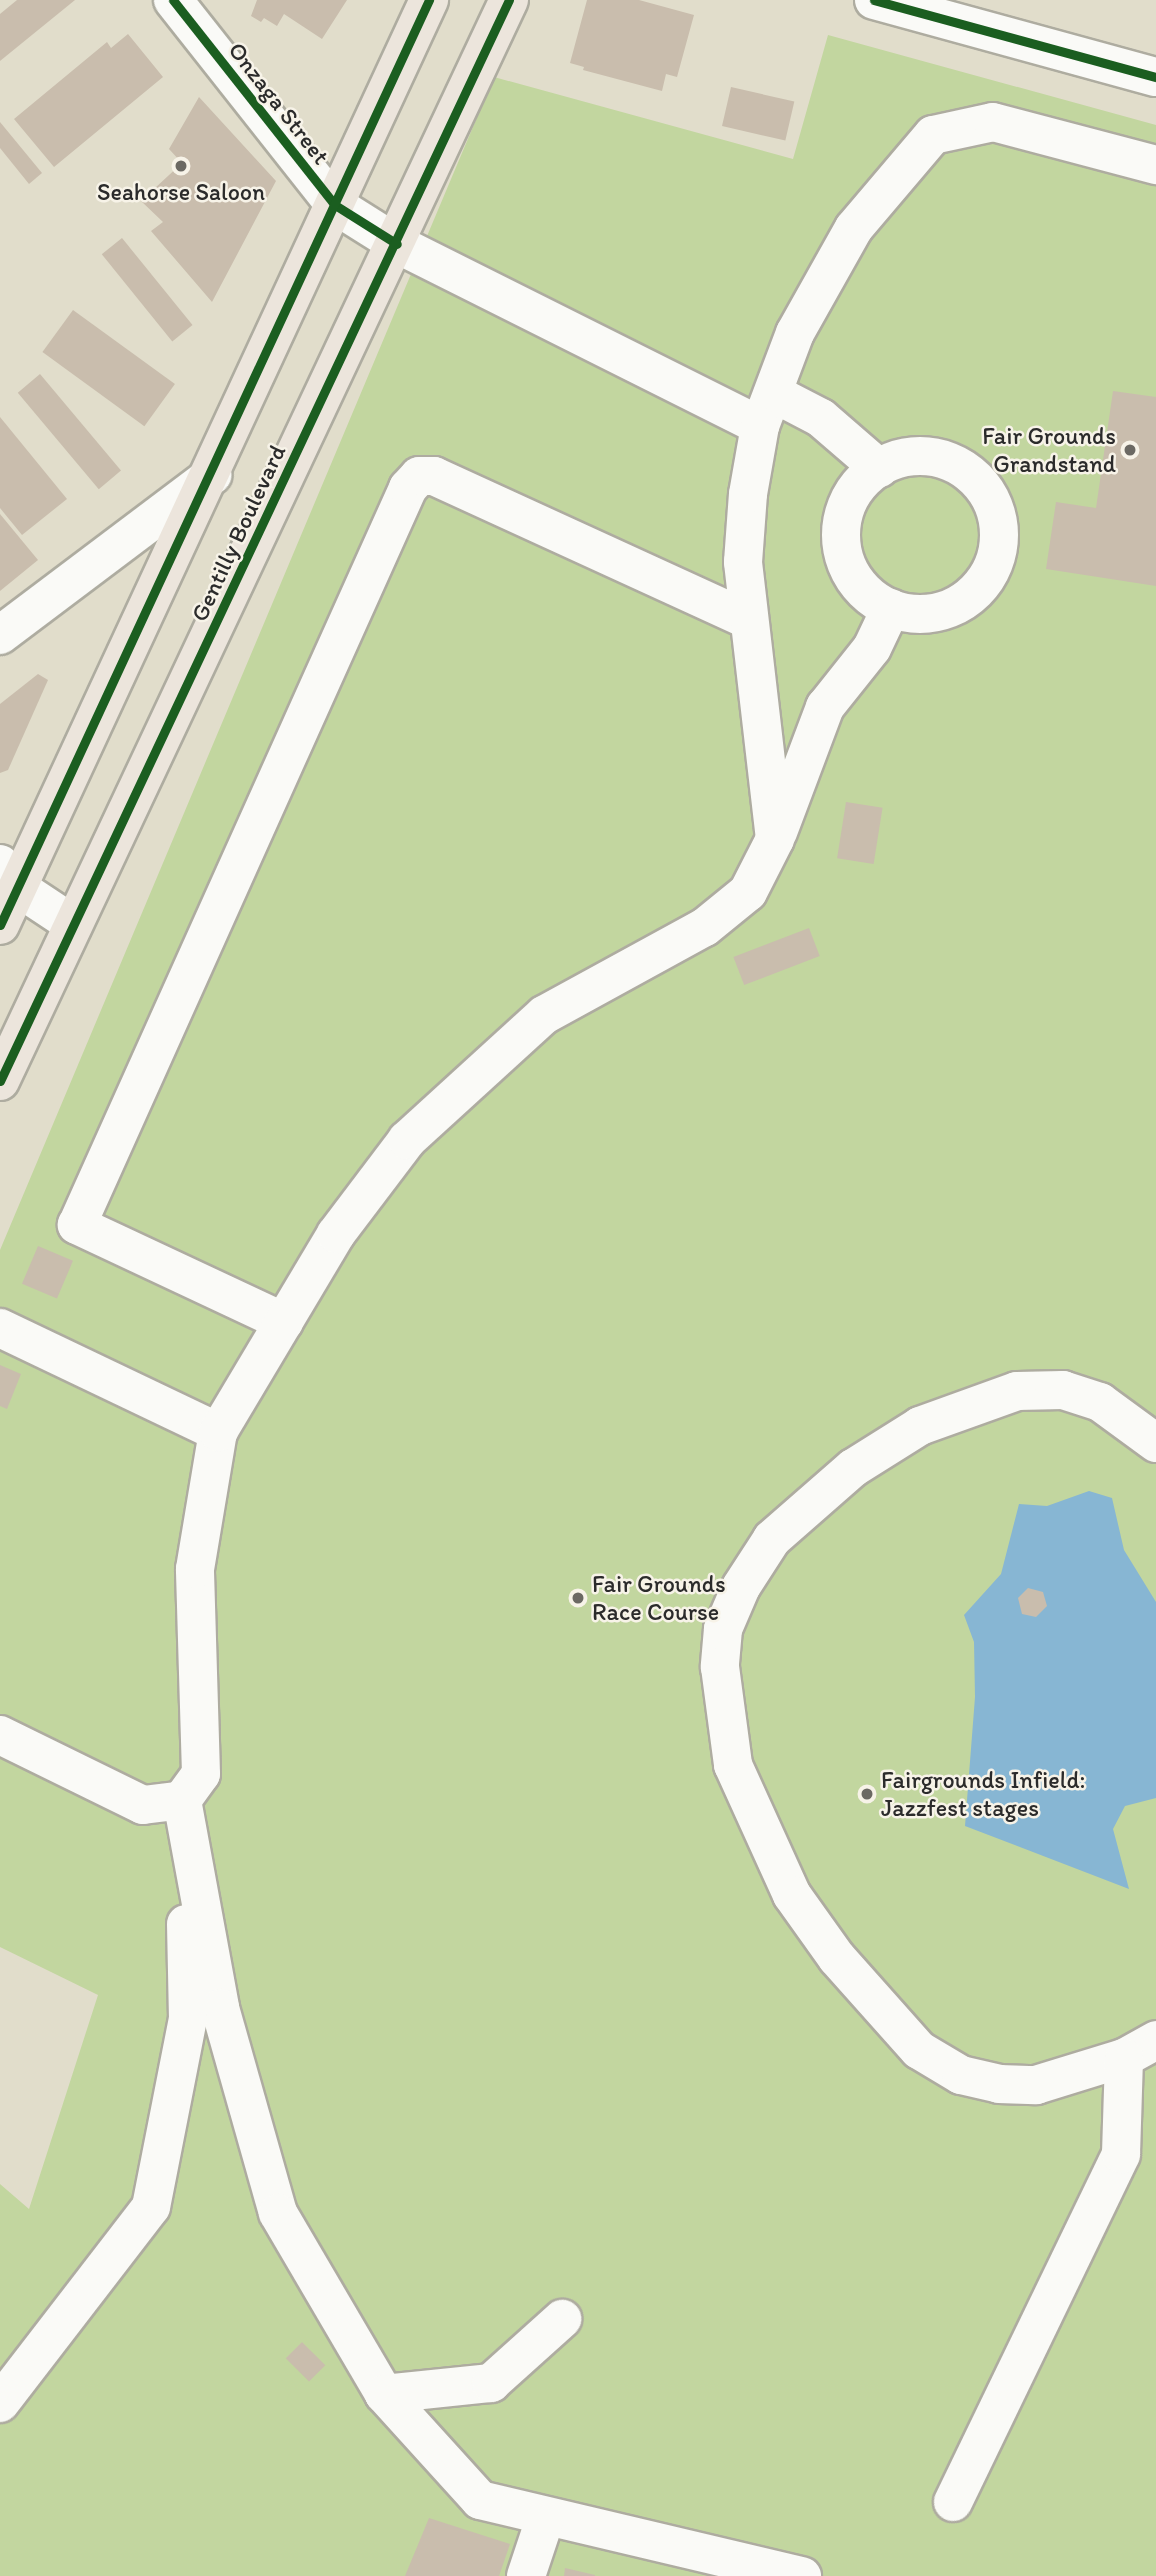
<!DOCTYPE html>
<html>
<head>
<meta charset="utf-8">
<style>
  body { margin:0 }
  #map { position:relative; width:1156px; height:2576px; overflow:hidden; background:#e1ddcb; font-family:Itim,sans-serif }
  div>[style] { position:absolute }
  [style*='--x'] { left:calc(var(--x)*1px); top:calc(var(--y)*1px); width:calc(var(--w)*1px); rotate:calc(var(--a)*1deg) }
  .green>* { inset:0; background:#c2d69f }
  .water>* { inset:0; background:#87b6d3 }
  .building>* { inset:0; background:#c9bdad; transform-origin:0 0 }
  .roads { filter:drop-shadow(2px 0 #aeaca0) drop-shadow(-2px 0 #aeaca0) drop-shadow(0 2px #aeaca0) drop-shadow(0 -2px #aeaca0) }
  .minor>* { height:38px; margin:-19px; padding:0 19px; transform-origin:19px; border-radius:19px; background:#fafaf7 }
  .minor>.ring { margin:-19px; padding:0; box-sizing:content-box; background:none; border:38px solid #fafaf7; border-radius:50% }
  .major>* { height:38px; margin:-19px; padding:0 19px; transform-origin:19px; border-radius:19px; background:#ece5dc }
  .cycleway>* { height:9px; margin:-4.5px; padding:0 4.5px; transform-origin:4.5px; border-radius:4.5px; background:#1b5e20 }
  .dots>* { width:19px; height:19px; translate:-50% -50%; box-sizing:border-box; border:4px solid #f7f3e8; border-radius:50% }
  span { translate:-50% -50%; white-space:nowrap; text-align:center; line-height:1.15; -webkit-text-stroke:5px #f7f3e8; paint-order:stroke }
  .street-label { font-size:24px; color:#2b2b2b }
  .poi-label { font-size:24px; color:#2b2b2b }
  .right { translate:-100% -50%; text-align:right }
  .left { translate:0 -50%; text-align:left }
</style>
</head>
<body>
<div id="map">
  <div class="green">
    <i style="clip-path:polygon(828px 35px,1156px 125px,1156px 2576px,0 2576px,0 2184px,29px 2209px,98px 1995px,0 1947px,0 1250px,494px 77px,793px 159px)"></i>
  </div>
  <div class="water">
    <i style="clip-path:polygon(1089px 1491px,1112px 1498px,1124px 1550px,1156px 1602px,1156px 1798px,1125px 1806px,1113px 1829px,1129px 1889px,965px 1826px,975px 1697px,974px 1642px,964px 1615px,1001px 1574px,1019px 1504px,1047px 1506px)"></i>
  </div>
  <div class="building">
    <i style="clip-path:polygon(17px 0,75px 0,0 61px,0 14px)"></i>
    <i style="clip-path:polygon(257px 0,347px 0,322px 39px,284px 14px,277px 26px,264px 18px,261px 22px,251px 16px)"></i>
    <i style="clip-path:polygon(587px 0,639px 0,694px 15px,677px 77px,666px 74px,662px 91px,583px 70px,584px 67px,570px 63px)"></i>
    <i style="clip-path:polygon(128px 34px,163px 77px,54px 167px,14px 119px,107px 42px,111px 48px)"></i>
    <i style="left:731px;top:87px;width:65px;height:40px;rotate:13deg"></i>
    <i style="clip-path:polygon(199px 97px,276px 181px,212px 302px,151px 231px,163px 222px,141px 201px,182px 163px,169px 149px)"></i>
    <i style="clip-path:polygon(0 122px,42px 173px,29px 184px,0 148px)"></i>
    <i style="left:122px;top:238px;width:112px;height:26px;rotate:51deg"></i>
    <i style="left:73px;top:310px;width:126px;height:52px;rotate:36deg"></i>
    <i style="left:40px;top:374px;width:126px;height:29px;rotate:50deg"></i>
    <i style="clip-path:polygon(1113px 391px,1156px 397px,1156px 586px,1046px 569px,1056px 502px,1096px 508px)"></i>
    <i style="clip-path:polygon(0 417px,67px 499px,22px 535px,0 508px)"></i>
    <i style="clip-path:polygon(0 514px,38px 560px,0 591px)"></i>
    <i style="clip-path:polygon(38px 674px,48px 680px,8px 770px,0 773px,0 704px)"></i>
    <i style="left:846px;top:802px;width:37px;height:57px;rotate:9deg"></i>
    <i style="left:809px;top:928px;width:30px;height:81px;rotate:69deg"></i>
    <i style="left:38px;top:1246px;width:38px;height:41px;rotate:23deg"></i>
    <i style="clip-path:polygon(0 1365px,21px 1374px,7px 1409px,0 1406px)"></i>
    <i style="clip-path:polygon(1028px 1588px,1043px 1592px,1047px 1606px,1036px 1617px,1022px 1614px,1018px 1598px)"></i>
    <i style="left:302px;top:2342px;width:33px;height:23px;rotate:45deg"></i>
    <i style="clip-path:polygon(429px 2518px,510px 2544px,499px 2576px,405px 2576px)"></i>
    <i style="clip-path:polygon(565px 2568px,595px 2575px,595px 2576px,564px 2576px)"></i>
  </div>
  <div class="roads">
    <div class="minor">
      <i style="--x:173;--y:0;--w:261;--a:51.7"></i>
      <i style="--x:335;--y:205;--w:73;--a:32.2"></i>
      <i style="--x:397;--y:244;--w:406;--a:26.6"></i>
      <i style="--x:760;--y:426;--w:99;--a:-69.4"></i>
      <i style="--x:795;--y:333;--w:120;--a:-60.7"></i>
      <i style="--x:854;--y:228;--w:122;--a:-49.7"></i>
      <i style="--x:933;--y:135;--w:61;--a:-12.2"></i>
      <i style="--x:993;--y:122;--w:169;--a:14.8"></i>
      <i style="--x:874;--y:0;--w:292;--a:15.3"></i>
      <i style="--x:773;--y:393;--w:54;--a:27.5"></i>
      <i style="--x:821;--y:418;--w:77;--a:40.8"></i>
      <i class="ring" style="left:841px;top:456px;width:120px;height:120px"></i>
      <i style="--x:0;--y:635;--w:266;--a:-37"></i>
      <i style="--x:778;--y:832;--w:134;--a:-69.4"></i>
      <i style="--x:825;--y:707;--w:75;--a:-51.5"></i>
      <i style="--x:872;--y:648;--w:44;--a:-64.6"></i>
      <i style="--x:0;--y:864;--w:29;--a:54"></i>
      <i style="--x:17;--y:887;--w:67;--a:33.5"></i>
      <i style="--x:284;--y:1322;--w:229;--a:-154.9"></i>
      <i style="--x:77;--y:1225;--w:808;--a:-65.81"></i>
      <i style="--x:408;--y:488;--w:16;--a:-47"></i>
      <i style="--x:419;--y:476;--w:15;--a:0"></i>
      <i style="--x:434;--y:476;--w:346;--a:24.6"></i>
      <i style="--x:0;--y:1328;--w:242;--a:25.5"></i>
      <i style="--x:1156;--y:1443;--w:69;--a:-143.8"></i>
      <i style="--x:1100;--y:1402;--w:39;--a:-162"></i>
      <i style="--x:1063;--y:1390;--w:46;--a:178.8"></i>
      <i style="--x:1017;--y:1391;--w:103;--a:160.2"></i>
      <i style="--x:920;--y:1426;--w:79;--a:147.9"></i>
      <i style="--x:853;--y:1468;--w:108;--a:138.8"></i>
      <i style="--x:772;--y:1539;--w:57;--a:122.9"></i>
      <i style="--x:741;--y:1587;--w:46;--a:113.2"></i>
      <i style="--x:723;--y:1629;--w:38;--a:95"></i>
      <i style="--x:720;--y:1667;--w:99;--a:82.4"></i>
      <i style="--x:733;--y:1765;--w:143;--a:65.6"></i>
      <i style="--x:792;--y:1895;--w:77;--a:54.5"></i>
      <i style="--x:837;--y:1958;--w:123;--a:48.3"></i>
      <i style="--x:919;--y:2050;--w:49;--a:30.8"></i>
      <i style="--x:961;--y:2075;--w:39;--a:13"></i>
      <i style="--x:999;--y:2084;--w:37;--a:2"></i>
      <i style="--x:1036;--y:2085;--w:92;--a:-17.1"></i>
      <i style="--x:1124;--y:2058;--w:37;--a:-29"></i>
      <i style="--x:0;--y:1735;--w:159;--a:26.1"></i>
      <i style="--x:143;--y:1805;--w:39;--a:-7"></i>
      <i style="--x:182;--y:1800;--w:32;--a:-54"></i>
      <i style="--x:201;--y:1774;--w:205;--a:-91.7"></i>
      <i style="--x:195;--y:1569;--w:139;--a:-80.5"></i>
      <i style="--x:218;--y:1432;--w:230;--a:-59.2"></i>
      <i style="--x:336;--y:1234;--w:118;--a:-52.9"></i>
      <i style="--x:407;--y:1140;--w:185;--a:-42.4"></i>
      <i style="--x:544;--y:1015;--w:183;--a:-28.7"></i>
      <i style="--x:705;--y:927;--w:55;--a:-39.1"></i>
      <i style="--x:748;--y:892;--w:59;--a:-63"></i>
      <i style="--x:775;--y:839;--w:279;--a:-96.6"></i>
      <i style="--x:743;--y:562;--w:68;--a:-85.8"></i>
      <i style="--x:748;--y:494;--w:69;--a:-80"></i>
      <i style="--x:182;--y:1800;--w:211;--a:79.6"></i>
      <i style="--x:220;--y:2008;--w:213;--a:74.2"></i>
      <i style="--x:278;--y:2213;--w:210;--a:59.6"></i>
      <i style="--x:384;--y:2394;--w:143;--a:47.8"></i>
      <i style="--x:480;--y:2500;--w:331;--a:13.3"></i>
      <i style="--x:384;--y:2394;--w:108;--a:-5.9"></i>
      <i style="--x:491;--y:2383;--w:96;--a:-42"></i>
      <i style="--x:0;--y:2403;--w:247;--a:-52.4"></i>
      <i style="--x:151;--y:2207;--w:192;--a:-78.9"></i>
      <i style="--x:188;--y:2019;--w:95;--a:-91.2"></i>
      <i style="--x:953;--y:2502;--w:386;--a:-64.2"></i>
      <i style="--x:1121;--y:2154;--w:96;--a:-88.2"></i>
      <i style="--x:526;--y:2576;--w:63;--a:-71.6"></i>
    </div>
    <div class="major">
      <i style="--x:0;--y:925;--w:1020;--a:-65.12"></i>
      <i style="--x:0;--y:1081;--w:1195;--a:-64.79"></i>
    </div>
  </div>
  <div class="cycleway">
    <i style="--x:173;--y:0;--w:261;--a:51.7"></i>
    <i style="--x:335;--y:205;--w:73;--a:32.2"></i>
    <i style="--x:874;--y:0;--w:292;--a:15.3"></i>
    <i style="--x:0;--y:925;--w:1020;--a:-65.12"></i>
    <i style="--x:0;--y:1081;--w:1195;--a:-64.79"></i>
  </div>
  <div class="dots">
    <i style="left:181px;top:166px;background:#6b6963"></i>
    <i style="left:1130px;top:450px;background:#6b6963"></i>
    <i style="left:578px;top:1598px;background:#6b6963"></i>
    <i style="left:867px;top:1794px;background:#6b6963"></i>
  </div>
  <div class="street-label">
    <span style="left:279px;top:103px;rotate:52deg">Onzaga Street</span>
    <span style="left:238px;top:533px;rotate:-65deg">Gentilly Boulevard</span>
  </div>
  <div class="poi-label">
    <span style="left:181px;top:192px">Seahorse Saloon</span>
    <span class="right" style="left:1116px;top:450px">Fair Grounds<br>Grandstand</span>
    <span class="left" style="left:592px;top:1598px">Fair Grounds<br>Race Course</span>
    <span class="left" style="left:881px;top:1794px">Fairgrounds Infield:<br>Jazzfest stages</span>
  </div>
</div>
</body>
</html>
